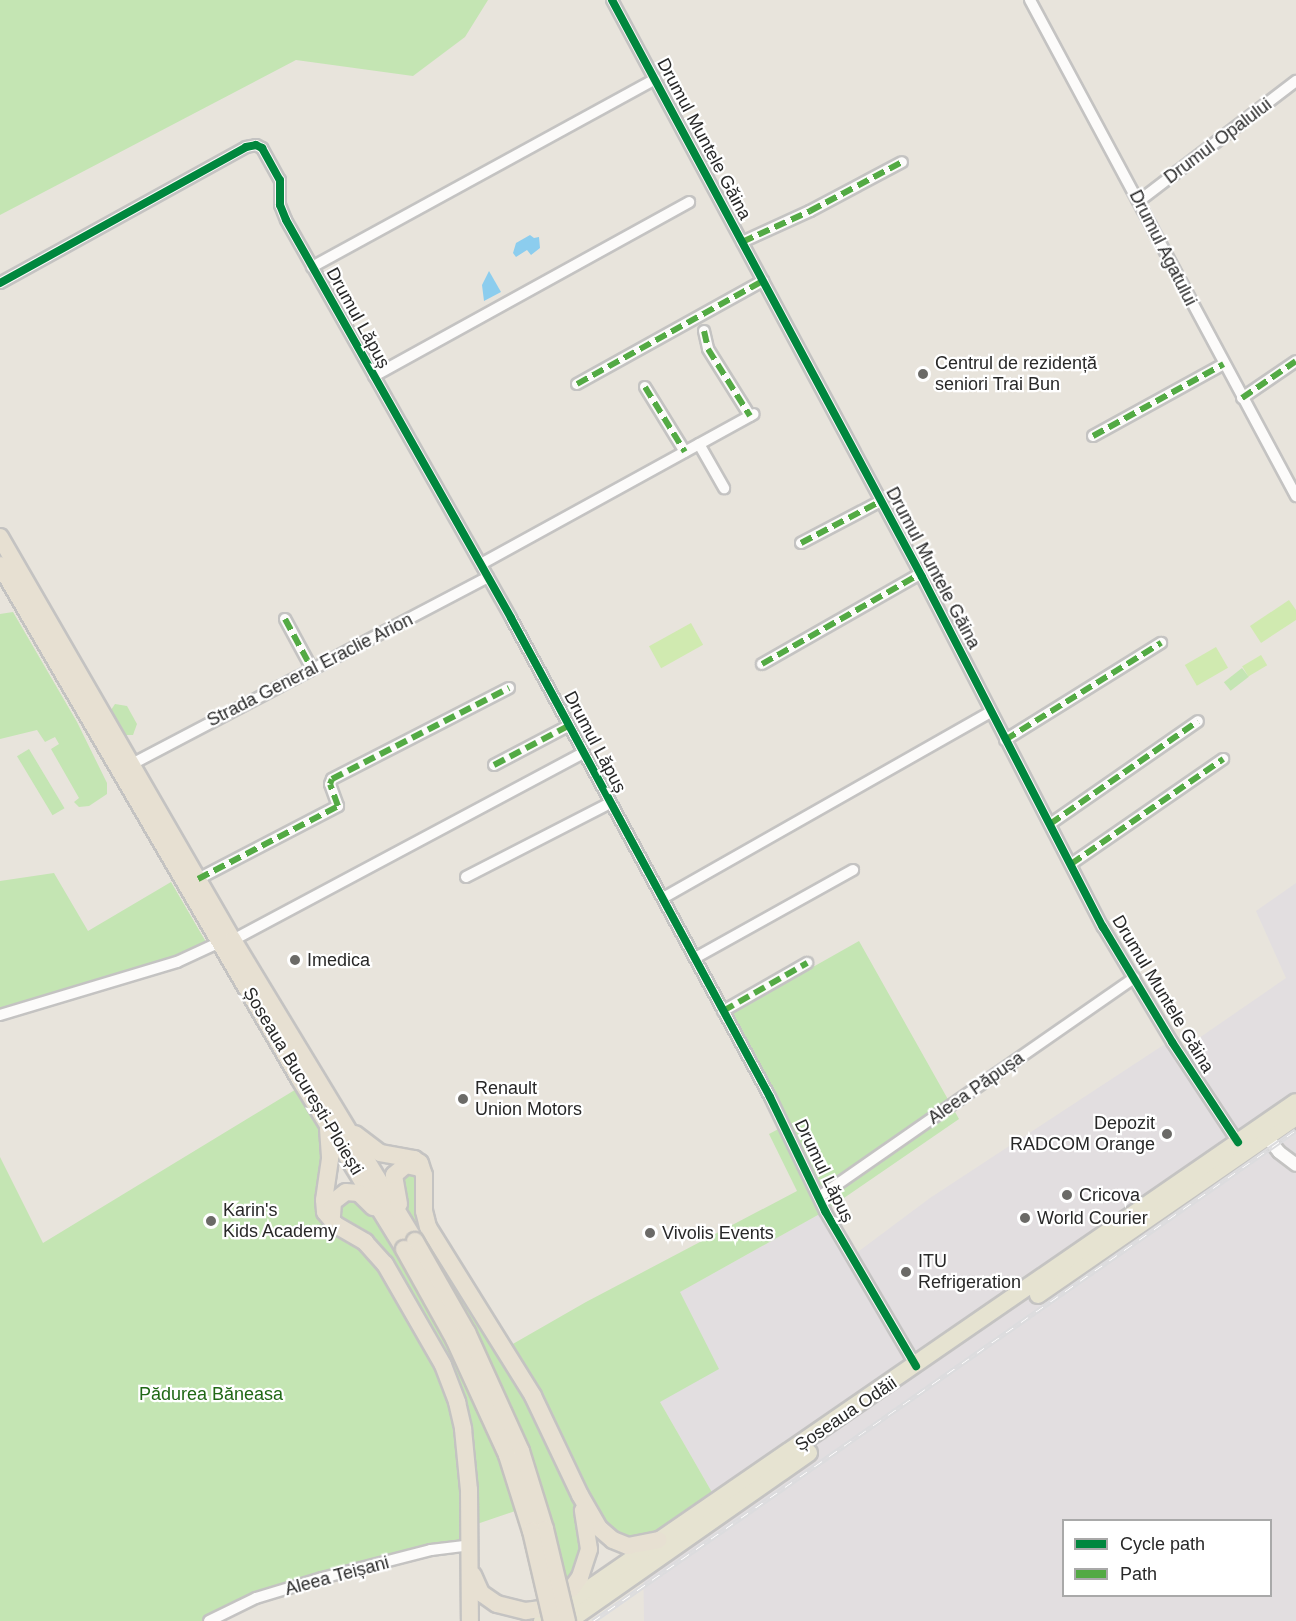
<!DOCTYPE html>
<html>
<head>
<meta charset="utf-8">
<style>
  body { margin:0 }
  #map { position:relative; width:1296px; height:1621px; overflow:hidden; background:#e8e4dc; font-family:Arial,sans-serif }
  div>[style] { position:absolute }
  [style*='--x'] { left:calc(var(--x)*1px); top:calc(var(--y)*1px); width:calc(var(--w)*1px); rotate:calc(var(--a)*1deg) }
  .industrial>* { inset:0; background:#e2dee0 }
  .green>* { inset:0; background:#c4e5b3; transform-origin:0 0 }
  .pitch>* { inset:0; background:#d0eab0; transform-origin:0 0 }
  .water>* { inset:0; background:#8ccdee }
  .roads { filter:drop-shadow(2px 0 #c4c3c2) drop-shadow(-2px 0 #c4c3c2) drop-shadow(0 2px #c4c3c2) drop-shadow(0 -2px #c4c3c2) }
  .minor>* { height:10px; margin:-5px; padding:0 5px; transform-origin:5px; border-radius:5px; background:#fcfbfa }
  .tertiary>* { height:12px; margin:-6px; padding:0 6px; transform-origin:6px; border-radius:6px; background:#fcfbfa }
  .primary>* { height:16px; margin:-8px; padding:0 8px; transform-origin:8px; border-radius:8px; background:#e6e3d1 }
  .trunk>* { height:16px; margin:-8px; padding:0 8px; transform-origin:8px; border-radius:8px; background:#e7e0d2 }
  .rail>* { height:5px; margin-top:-2.5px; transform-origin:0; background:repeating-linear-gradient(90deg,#fff 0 9px,#dcdcde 0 18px); box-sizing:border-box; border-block:2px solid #dcdcde }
  .bridges { filter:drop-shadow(2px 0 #c4c2bf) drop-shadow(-2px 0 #c4c2bf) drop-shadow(0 2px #c4c2bf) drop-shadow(0 -2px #c4c2bf) }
  .trunk-bridge>* { height:16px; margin:-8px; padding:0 8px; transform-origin:8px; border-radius:8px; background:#e7e0d2 }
  .quiet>* { height:6px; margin-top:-3px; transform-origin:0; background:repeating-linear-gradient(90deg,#53aa44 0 12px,transparent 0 18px) }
  .cycleway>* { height:8px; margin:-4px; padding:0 4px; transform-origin:4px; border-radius:4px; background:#00873e }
  .dots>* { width:16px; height:16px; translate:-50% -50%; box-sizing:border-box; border:3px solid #fff; border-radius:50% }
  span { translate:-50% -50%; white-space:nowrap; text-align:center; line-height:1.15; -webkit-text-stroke:4.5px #fff; paint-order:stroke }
  .street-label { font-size:18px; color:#282828 }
  .poi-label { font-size:18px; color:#282828 }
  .left { translate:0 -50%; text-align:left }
  .right { translate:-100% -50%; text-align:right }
  .park-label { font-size:18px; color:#206815 }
  .legend { position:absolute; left:1062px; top:1519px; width:210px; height:78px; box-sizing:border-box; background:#fff; border:2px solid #a9a9a9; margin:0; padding:8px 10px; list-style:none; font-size:18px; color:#282828 }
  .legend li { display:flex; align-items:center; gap:12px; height:30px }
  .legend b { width:30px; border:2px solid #a9a9a9 }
</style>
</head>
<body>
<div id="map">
  <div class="industrial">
    <i style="clip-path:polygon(evenodd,1296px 883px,1296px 1621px,644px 1621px,643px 1549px,717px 1501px,660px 1402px,680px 1292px,825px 1211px,851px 1257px,930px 1198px,1165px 1044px,1173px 1056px,1286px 978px,1256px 911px,1296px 883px,1064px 1520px,1270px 1520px,1270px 1596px,1064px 1596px,1064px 1520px)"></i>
  </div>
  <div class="green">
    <i style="clip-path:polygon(0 0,488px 0,465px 37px,413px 76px,296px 60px,0 215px)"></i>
    <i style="clip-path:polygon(13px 612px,77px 722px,107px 783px,107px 794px,89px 806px,79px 807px,74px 802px,79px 798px,51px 749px,59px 744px,55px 737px,45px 742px,37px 730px,0 739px,0 614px)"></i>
    <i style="left:1242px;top:668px;width:11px;height:23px;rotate:52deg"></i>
    <i style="clip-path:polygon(115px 704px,127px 706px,137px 724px,133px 735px,125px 735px,111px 710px)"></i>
    <i style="left:29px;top:749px;width:69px;height:14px;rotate:59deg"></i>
    <i style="clip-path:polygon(54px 873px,88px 931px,171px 882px,206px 942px,194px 951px,176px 958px,0 1011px,0 881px)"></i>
    <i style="clip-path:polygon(859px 941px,959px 1119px,825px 1211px,680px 1292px,719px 1369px,660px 1402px,717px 1501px,658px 1540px,621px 1544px,582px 1497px,589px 1549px,562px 1595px,405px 1222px,394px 1175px,416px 1165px,423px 1205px,504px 1349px,586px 1302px,797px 1191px,769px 1134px,784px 1126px,726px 1016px)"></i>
    <i style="clip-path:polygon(303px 1085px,328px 1124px,331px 1213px,354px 1191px,404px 1249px,524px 1508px,474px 1525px,474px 1544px,322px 1578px,209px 1621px,0 1621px,0 1157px,43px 1243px)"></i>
  </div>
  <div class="pitch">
    <i style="clip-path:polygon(1289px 600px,1296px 610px,1296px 620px,1261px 643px,1250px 626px)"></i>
    <i style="left:691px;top:623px;width:25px;height:48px;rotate:61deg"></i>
    <i style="left:1216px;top:647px;width:24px;height:36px;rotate:60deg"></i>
    <i style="left:1261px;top:655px;width:12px;height:22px;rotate:59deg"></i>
  </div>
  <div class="water">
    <i style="clip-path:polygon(530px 235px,534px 238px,539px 237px,540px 248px,531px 255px,527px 250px,516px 257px,513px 253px,516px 243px)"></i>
    <i style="clip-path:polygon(489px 271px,501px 292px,484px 301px,482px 285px)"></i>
  </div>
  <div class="roads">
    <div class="minor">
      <i style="--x:612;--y:0;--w:655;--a:61.75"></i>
      <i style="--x:922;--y:577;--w:394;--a:62.7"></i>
      <i style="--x:1103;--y:927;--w:134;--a:59"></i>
      <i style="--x:1172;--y:1042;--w:120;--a:56.6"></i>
      <i style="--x:1030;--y:0;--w:563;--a:61.8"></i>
      <i style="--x:1139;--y:201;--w:198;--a:-37.4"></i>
      <i style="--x:742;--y:242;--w:75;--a:-24.5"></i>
      <i style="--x:810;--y:211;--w:104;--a:-28"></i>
      <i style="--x:312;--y:267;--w:391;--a:-28.7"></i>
      <i style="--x:0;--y:283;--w:281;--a:-28.9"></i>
      <i style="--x:246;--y:147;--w:10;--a:-11"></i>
      <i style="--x:256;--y:145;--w:7;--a:27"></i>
      <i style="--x:262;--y:148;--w:37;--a:61"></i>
      <i style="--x:280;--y:180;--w:25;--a:90"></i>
      <i style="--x:280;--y:205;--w:16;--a:68"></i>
      <i style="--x:286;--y:220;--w:457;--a:60.5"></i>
      <i style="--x:511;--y:618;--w:545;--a:61.6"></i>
      <i style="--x:770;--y:1097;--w:127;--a:64.2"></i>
      <i style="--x:825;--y:1211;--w:180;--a:59.6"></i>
      <i style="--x:704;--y:331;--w:18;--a:77"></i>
      <i style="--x:708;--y:349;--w:79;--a:57.9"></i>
      <i style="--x:374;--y:376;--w:360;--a:-28.9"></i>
      <i style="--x:577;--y:384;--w:213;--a:-29"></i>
      <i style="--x:645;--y:387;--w:76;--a:58.4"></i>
      <i style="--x:1242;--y:398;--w:65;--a:-34.4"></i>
      <i style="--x:1093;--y:436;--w:149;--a:-28.8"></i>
      <i style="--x:699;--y:444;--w:51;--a:60.4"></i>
      <i style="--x:801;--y:543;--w:90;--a:-27.7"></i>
      <i style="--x:481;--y:564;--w:311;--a:-28.8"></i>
      <i style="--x:285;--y:619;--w:57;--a:61.6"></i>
      <i style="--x:762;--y:664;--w:182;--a:-29.7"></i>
      <i style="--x:1005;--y:740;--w:184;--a:-31.9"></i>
      <i style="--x:132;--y:764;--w:402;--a:-27.7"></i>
      <i style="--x:494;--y:765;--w:84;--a:-27.8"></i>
      <i style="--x:1050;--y:824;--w:180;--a:-34.8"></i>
      <i style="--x:1071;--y:864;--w:185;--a:-34.6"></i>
      <i style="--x:466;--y:877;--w:162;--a:-27.2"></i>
      <i style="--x:198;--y:879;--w:158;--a:-27.5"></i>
      <i style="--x:338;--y:806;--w:23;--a:-110"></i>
      <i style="--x:330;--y:784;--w:5;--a:-68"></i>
      <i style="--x:332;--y:779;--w:199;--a:-27.2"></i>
      <i style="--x:663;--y:898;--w:377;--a:-29.6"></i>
      <i style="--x:233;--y:940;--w:397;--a:-28.1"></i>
      <i style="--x:695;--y:958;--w:181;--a:-29.1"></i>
      <i style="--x:723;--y:1011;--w:97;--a:-29.7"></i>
      <i style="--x:0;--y:1015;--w:185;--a:-16.7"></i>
      <i style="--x:177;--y:962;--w:47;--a:-24.9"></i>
      <i style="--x:819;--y:1197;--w:384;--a:-34.8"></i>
      <i style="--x:209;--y:1621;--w:52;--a:-26.1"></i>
      <i style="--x:256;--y:1598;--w:69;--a:-16.9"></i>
      <i style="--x:322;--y:1578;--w:113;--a:-14.4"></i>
      <i style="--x:431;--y:1550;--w:38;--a:-7"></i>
    </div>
    <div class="tertiary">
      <i style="--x:1267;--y:1137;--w:19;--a:51"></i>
      <i style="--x:1279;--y:1152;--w:21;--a:37"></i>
    </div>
    <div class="primary">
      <i style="--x:1038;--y:1295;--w:313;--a:-34.6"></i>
      <i style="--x:542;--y:1621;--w:915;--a:-34.54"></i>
      <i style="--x:569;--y:1621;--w:293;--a:-35"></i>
    </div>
    <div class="trunk">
      <i style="--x:0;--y:537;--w:466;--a:60"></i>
      <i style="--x:233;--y:940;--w:352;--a:58.8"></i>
      <i style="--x:0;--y:565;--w:594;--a:59.76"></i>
      <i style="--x:299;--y:1078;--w:201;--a:58.4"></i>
      <i style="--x:328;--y:1128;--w:31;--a:86"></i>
      <i style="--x:330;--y:1159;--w:41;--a:98.3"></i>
      <i style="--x:324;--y:1200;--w:12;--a:85"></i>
      <i style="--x:325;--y:1212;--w:17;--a:50"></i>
      <i style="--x:336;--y:1225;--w:34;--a:30"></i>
      <i style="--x:365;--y:1242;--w:30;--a:48"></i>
      <i style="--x:385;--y:1264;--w:116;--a:60.1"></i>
      <i style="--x:443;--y:1365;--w:40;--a:69"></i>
      <i style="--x:457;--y:1402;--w:28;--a:77"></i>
      <i style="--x:463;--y:1429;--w:61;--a:84.4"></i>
      <i style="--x:469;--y:1490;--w:131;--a:89.6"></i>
      <i style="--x:355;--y:1134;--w:31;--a:37"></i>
      <i style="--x:380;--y:1153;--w:35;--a:10"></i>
      <i style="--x:414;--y:1159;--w:7;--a:34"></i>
      <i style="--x:420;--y:1163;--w:13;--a:72"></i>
      <i style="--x:424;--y:1175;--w:36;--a:90"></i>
      <i style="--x:424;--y:1211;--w:16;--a:76"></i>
      <i style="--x:428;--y:1227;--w:199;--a:58.1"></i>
      <i style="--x:533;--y:1396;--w:110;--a:64.6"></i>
      <i style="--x:580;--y:1495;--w:38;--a:60"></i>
      <i style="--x:599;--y:1528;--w:18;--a:41"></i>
      <i style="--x:613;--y:1540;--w:16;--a:22"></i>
      <i style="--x:628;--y:1546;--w:31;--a:-11"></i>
      <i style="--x:399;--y:1204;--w:29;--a:-100"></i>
      <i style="--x:394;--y:1175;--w:16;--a:-40"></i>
      <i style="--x:406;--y:1165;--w:14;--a:12"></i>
      <i style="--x:332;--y:1216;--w:14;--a:-86"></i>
      <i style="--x:333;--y:1202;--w:16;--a:-38"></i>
      <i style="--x:346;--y:1192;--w:13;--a:4"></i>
      <i style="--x:359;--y:1193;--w:20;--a:45"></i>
      <i style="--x:473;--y:1575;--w:20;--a:66"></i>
      <i style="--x:481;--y:1593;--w:19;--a:35"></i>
      <i style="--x:497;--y:1604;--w:30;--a:14"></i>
      <i style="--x:526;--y:1611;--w:15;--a:-8"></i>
      <i style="--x:541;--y:1609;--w:37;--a:-34"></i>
      <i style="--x:572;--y:1588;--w:14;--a:-54"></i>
      <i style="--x:580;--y:1577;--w:29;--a:-72"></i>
      <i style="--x:589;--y:1549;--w:39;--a:-99"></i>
    </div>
  </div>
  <div class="rail">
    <i style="--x:593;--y:1621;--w:857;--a:-34.93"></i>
  </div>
  <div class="bridges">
    <div class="trunk-bridge">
      <i style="--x:415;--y:1241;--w:105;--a:60.3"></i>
      <i style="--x:467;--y:1332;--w:131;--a:65.6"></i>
      <i style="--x:521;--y:1451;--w:82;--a:72.9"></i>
      <i style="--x:545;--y:1529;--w:95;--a:76.6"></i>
      <i style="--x:404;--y:1249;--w:103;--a:60.9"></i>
      <i style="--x:454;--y:1339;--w:128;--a:65.4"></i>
      <i style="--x:507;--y:1455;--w:80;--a:72.5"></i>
      <i style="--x:531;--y:1531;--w:92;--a:76.9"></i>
    </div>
  </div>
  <div class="quiet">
    <i style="--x:742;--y:242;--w:75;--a:-24.5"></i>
    <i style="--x:810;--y:211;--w:104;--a:-28"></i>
    <i style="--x:704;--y:331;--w:18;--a:77"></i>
    <i style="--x:708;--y:349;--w:79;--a:57.9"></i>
    <i style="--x:577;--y:384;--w:213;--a:-29"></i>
    <i style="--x:645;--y:387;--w:76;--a:58.4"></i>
    <i style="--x:1242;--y:398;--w:65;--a:-34.4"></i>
    <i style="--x:1093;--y:436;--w:149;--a:-28.8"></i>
    <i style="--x:801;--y:543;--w:90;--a:-27.7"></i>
    <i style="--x:285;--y:619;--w:57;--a:61.6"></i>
    <i style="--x:762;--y:664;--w:182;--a:-29.7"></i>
    <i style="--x:1005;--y:740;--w:184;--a:-31.9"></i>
    <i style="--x:494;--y:765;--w:84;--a:-27.8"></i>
    <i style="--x:1050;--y:824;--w:180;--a:-34.8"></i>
    <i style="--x:1071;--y:864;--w:185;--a:-34.6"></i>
    <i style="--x:198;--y:879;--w:158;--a:-27.5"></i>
    <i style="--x:338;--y:806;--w:23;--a:-110"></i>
    <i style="--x:330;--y:784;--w:5;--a:-68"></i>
    <i style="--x:332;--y:779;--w:199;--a:-27.2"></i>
    <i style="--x:723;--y:1011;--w:97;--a:-29.7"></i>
  </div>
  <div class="cycleway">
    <i style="--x:612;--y:0;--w:655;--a:61.75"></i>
    <i style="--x:922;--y:577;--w:394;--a:62.7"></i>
    <i style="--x:1103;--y:927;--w:134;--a:59"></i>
    <i style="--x:1172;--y:1042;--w:120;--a:56.6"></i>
    <i style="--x:0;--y:283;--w:281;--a:-28.9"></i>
    <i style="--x:246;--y:147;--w:10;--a:-11"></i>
    <i style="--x:256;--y:145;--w:7;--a:27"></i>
    <i style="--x:262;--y:148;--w:37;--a:61"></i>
    <i style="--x:280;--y:180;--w:25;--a:90"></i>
    <i style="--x:280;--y:205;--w:16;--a:68"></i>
    <i style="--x:286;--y:220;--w:457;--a:60.5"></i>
    <i style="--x:511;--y:618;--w:545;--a:61.6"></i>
    <i style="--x:770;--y:1097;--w:127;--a:64.2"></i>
    <i style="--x:825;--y:1211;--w:180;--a:59.6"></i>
  </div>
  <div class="dots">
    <i style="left:923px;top:374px;background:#6b6a67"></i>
    <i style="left:295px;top:960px;background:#6b6a67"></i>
    <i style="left:463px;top:1099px;background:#6b6a67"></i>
    <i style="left:1167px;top:1134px;background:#6b6a67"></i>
    <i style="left:1067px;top:1195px;background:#6b6a67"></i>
    <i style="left:1025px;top:1218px;background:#6b6a67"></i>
    <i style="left:211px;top:1221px;background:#6b6a67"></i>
    <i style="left:650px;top:1233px;background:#6b6a67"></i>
    <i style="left:906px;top:1272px;background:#6b6a67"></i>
  </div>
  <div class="street-label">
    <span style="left:704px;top:139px;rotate:62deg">Drumul Muntele Găina</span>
    <span style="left:1218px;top:141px;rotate:-37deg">Drumul Opalului</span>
    <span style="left:1163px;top:248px;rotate:63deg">Drumul Agatului</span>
    <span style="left:358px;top:318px;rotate:61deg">Drumul Lăpuș</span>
    <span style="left:933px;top:568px;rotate:62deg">Drumul Muntele Găina</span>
    <span style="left:310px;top:670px;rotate:-27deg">Strada General Eraclie Arion</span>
    <span style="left:595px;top:742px;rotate:62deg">Drumul Lăpuș</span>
    <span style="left:1163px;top:994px;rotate:59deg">Drumul Muntele Găina</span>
    <span style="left:303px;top:1081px;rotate:59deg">Șoseaua București-Ploiești</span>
    <span style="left:976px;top:1088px;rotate:-35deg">Aleea Păpușa</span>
    <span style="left:824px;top:1171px;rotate:64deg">Drumul Lăpuș</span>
    <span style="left:846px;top:1414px;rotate:-34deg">Șoseaua Odăii</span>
    <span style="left:337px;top:1576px;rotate:-15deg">Aleea Teișani</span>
  </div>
  <div class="poi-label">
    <span class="left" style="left:935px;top:374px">Centrul de rezidență<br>seniori Trai Bun</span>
    <span class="left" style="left:307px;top:960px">Imedica</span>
    <span class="left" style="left:475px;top:1099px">Renault<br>Union Motors</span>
    <span class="right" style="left:1155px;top:1134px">Depozit<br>RADCOM Orange</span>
    <span class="left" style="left:1079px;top:1195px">Cricova</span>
    <span class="left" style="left:223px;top:1221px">Karin's<br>Kids Academy</span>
    <span class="left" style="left:1037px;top:1218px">World Courier</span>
    <span class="left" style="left:662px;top:1233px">Vivolis Events</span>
    <span class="left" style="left:918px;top:1272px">ITU<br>Refrigeration</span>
  </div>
  <div class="park-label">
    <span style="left:211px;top:1394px">Pădurea Băneasa</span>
  </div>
  <ul class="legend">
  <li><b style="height:8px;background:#00873e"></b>Cycle path</li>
  <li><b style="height:8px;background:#53aa44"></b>Path</li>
  </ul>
</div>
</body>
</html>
